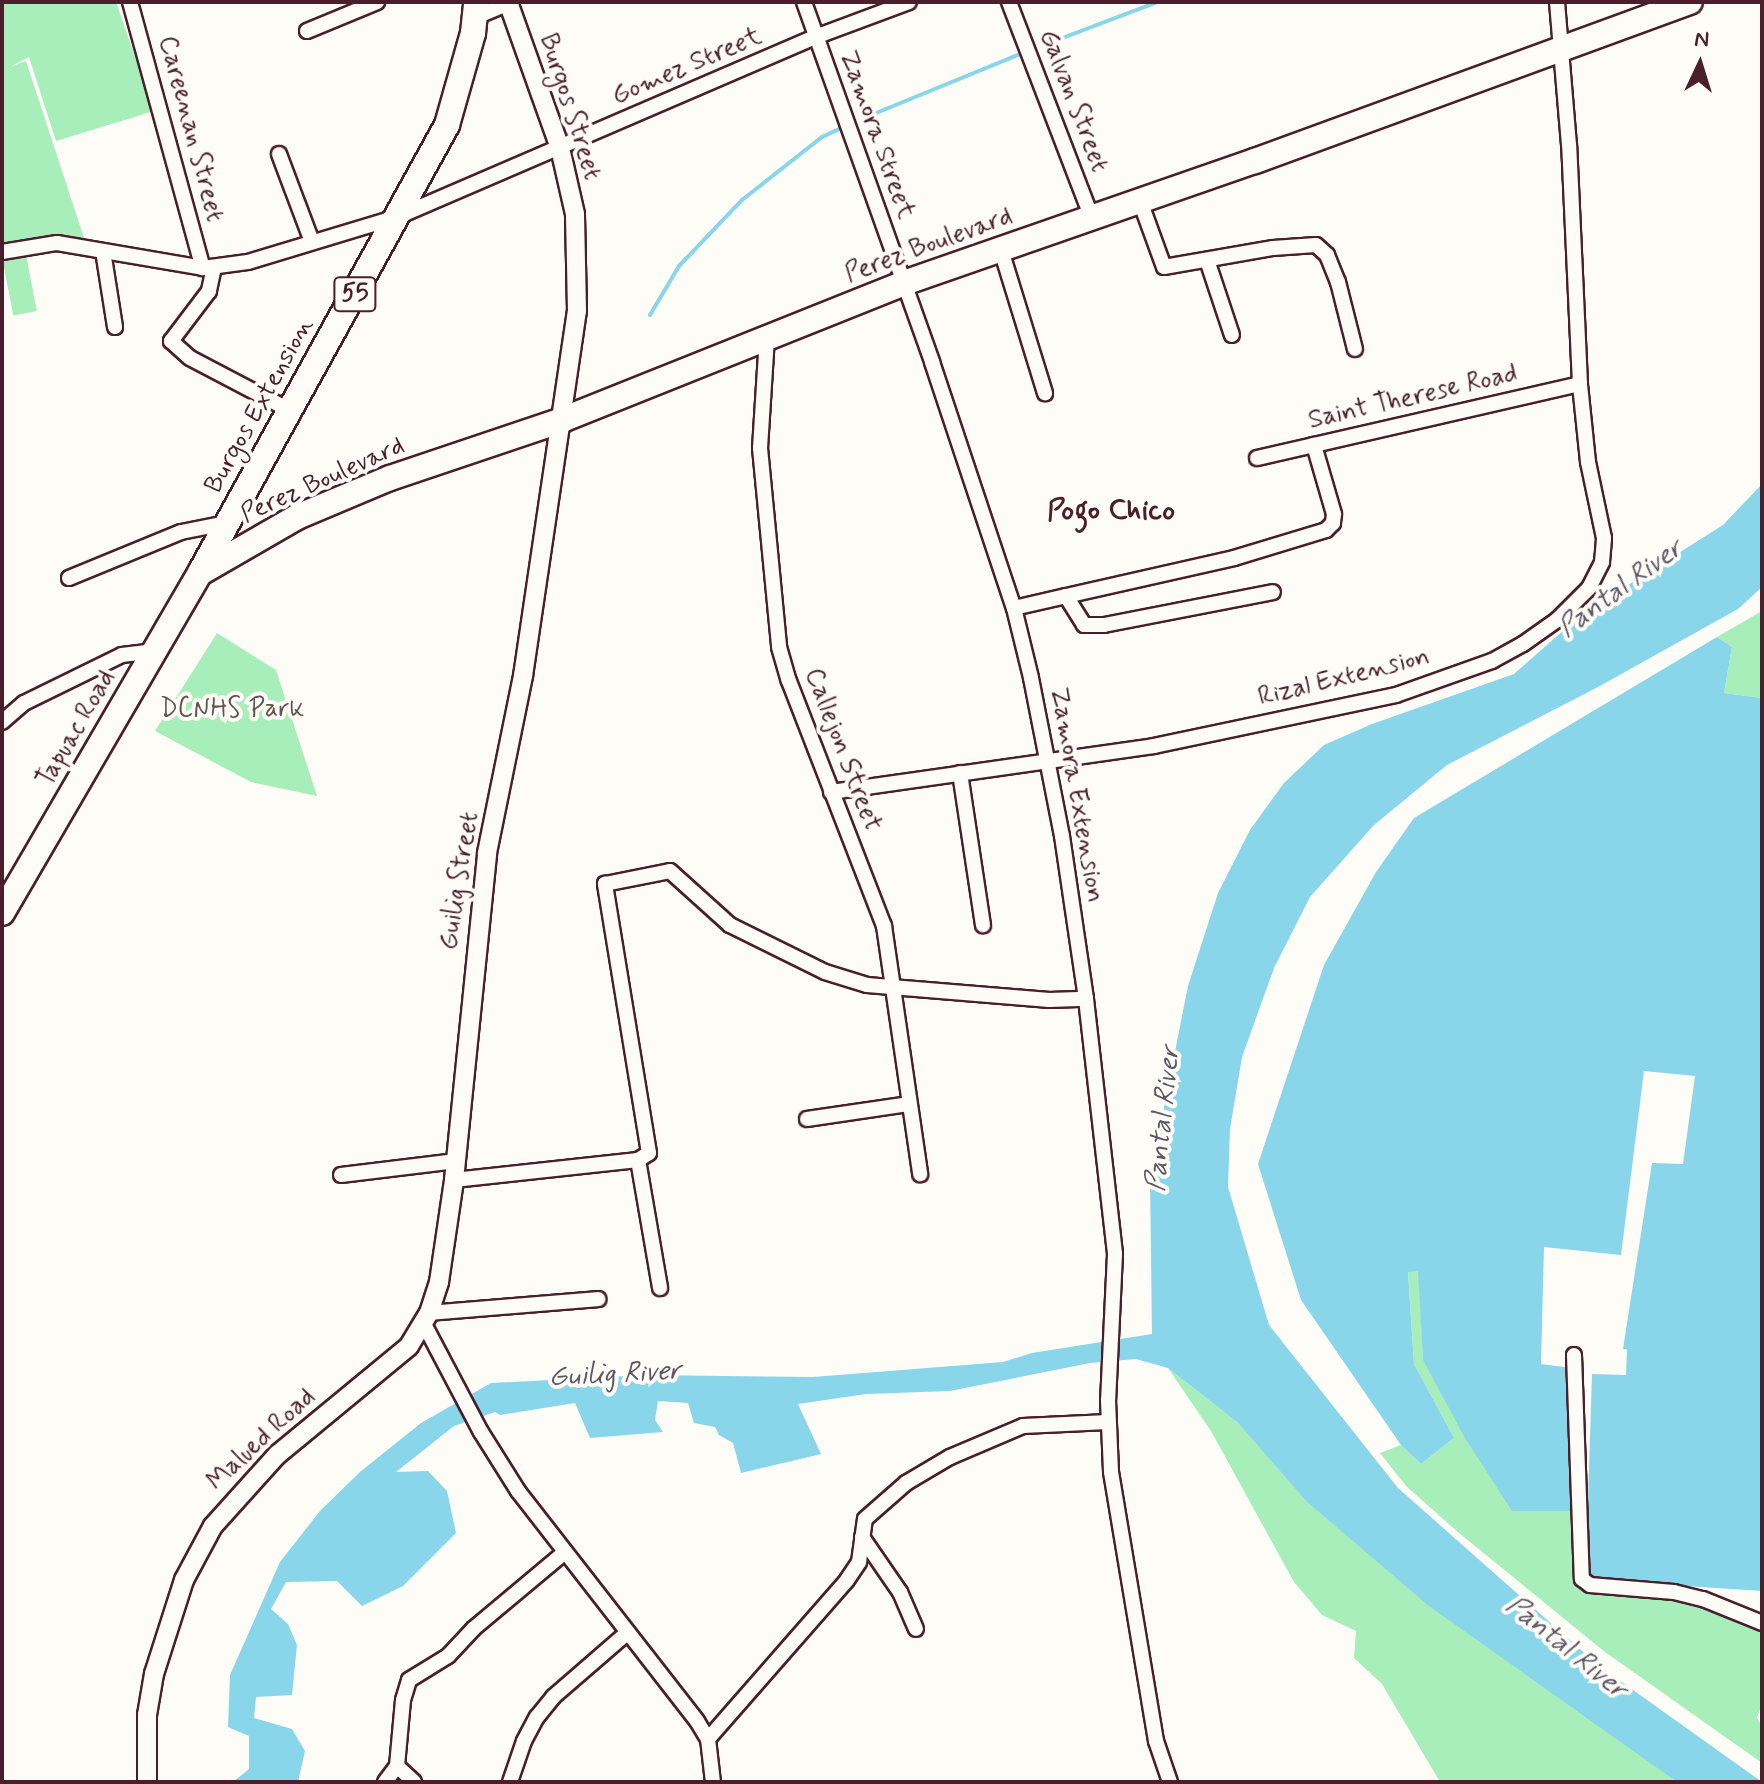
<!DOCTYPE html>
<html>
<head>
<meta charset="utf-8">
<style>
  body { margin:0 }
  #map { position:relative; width:1764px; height:1784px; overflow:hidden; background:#fdfcf7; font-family:Mynerve,sans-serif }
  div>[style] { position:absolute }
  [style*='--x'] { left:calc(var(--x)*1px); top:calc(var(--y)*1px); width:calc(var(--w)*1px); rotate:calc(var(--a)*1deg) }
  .green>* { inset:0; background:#a7eebb; transform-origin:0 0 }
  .water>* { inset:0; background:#89d5e9 }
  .stream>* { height:4px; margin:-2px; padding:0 2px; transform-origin:2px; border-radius:2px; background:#89d5e9 }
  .roads { filter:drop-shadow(2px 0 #4a1f2b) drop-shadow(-2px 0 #4a1f2b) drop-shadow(0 2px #4a1f2b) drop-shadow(0 -2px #4a1f2b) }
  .minor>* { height:14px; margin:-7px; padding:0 7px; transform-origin:7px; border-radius:7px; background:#fdfcf7 }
  .tertiary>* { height:18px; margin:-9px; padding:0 9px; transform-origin:9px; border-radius:9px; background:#fdfcf7 }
  .primary>* { height:24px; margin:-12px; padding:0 12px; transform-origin:12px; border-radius:12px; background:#fdfcf7 }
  span { translate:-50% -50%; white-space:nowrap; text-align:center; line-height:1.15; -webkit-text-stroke:8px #fdfcf7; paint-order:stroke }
  .shield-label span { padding:2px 6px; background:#fdfcf7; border:2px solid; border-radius:6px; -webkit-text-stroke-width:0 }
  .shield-label { font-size:24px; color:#4a1f2b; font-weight:700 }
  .street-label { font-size:26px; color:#4a1f2b }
  .park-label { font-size:26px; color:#61534f }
  .water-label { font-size:28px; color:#5d5664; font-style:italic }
  .quarter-label { font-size:30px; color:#4a1f2b; font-weight:700 }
  .frame { position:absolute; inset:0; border:4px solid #4a1f2b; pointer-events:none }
  .north { position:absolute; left:1660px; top:24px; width:80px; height:80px; -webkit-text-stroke:6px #fdfcf7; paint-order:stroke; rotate:4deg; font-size:22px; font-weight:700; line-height:32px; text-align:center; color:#4a1f2b }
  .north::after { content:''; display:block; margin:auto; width:28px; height:36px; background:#4a1f2b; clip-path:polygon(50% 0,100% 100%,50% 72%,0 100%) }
</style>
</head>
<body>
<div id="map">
  <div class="green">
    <i style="clip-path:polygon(2px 2px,116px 2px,154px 111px,56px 141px,29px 57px,10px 67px,26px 61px,85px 241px,2px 248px)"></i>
    <i style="left:26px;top:255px;width:57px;height:24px;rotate:79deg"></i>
    <i style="clip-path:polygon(1762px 611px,1762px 698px,1724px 693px,1732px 647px,1717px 637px)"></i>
    <i style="clip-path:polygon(217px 633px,276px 670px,317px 796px,251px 782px,155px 731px)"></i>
    <i style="clip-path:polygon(1408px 1271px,1419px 1271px,1423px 1360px,1574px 1511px,1575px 1580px,1581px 1589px,1671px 1599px,1701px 1605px,1762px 1630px,1762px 1703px,1757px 1718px,1762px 1726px,1762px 1763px,1605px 1652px,1459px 1533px,1406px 1486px,1380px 1453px,1401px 1445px,1421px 1464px,1454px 1438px,1414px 1364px)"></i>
    <i style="clip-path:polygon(1168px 1368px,1237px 1422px,1305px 1500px,1677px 1782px,1440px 1782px,1382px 1684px,1354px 1658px,1356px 1631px,1322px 1615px,1294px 1582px,1211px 1431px)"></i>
  </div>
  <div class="water">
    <i style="clip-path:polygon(1762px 484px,1762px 587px,1738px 609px,1598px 687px,1447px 765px,1374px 825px,1310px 897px,1274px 968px,1242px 1057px,1230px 1129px,1228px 1187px,1269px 1325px,1398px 1488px,1598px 1665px,1762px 1782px,1677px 1782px,1429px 1606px,1305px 1500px,1237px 1422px,1168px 1368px,1136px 1359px,1090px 1363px,950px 1391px,866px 1394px,798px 1404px,821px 1454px,741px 1473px,733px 1443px,719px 1435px,715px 1427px,694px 1423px,688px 1403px,658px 1401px,655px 1420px,663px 1432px,590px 1438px,575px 1403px,500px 1415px,495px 1412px,454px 1426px,396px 1472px,428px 1471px,447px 1491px,456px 1533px,403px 1586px,362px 1606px,337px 1581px,286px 1582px,271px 1609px,288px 1624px,297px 1645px,292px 1695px,256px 1697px,254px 1718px,292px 1729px,305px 1751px,298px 1782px,233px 1782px,249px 1769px,249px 1736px,228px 1727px,230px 1675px,280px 1562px,320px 1511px,360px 1472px,421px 1423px,491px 1383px,647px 1375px,813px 1377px,1003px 1362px,1032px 1353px,1152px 1334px,1150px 1178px,1188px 986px,1218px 893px,1250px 830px,1284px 783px,1324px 745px,1372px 724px,1514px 674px,1582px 614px,1723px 525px)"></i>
    <i style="clip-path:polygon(1717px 637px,1732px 647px,1724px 693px,1762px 698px,1762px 1591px,1594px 1580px,1586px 1565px,1592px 1374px,1626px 1375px,1627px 1349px,1623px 1349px,1652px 1163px,1683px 1164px,1695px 1076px,1644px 1071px,1621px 1255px,1544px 1247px,1541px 1364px,1572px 1368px,1574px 1511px,1512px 1511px,1465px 1438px,1423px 1360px,1418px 1271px,1408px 1272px,1414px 1364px,1454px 1438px,1421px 1464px,1401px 1445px,1301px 1300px,1258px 1164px,1324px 965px,1376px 872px,1414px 818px)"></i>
  </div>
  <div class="stream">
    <i style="--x:1044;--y:45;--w:121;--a:-20.8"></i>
    <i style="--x:864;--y:118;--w:169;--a:-22.3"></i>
    <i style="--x:650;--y:315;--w:57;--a:-59.4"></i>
    <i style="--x:679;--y:266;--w:91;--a:-46.3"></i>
    <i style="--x:742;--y:200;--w:102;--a:-38.2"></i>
    <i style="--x:822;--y:137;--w:21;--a:-25"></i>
  </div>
  <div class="roads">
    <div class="minor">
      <i style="--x:130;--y:2;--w:276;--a:74.7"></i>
      <i style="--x:804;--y:2;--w:382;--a:70.4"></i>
      <i style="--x:932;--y:362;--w:259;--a:71.6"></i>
      <i style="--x:1014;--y:608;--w:72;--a:76.3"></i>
      <i style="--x:1031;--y:678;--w:161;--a:78.9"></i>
      <i style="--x:1062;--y:836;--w:165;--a:81.6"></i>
      <i style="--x:1086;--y:999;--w:257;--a:83.5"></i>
      <i style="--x:1115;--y:1254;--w:146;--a:92.7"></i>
      <i style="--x:1108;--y:1400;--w:72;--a:87.6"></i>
      <i style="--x:1111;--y:1472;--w:273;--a:80.5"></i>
      <i style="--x:1156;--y:1741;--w:43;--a:71.1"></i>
      <i style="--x:1009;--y:2;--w:231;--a:69"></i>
      <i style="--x:476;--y:17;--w:39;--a:-23"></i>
      <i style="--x:307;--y:31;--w:76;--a:-22.5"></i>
      <i style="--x:279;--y:154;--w:94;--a:69.4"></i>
      <i style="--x:1140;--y:201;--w:70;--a:70"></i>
      <i style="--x:1164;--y:267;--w:111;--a:-9.9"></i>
      <i style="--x:1273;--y:248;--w:43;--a:-4"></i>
      <i style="--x:1316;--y:245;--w:15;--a:42"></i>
      <i style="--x:1327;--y:255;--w:29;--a:68"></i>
      <i style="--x:1338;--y:282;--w:69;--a:75.8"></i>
      <i style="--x:1001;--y:250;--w:150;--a:72.9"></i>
      <i style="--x:103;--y:251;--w:77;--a:81"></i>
      <i style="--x:2;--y:252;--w:56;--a:-9.3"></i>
      <i style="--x:57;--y:243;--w:148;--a:9.7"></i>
      <i style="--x:203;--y:268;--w:45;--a:-7.6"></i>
      <i style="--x:248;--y:262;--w:156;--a:-16.8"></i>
      <i style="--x:397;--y:217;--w:455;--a:-23.3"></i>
      <i style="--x:815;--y:37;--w:100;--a:-20.4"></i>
      <i style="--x:1207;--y:260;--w:79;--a:71.6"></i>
      <i style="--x:214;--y:267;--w:25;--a:102"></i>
      <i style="--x:209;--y:291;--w:63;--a:127.2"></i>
      <i style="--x:171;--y:341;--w:25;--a:42"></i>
      <i style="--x:190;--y:358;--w:112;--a:27.7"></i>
      <i style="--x:767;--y:337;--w:111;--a:93.6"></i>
      <i style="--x:760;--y:448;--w:200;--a:84.5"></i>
      <i style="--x:779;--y:647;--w:35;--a:74"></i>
      <i style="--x:789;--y:681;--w:263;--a:68.8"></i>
      <i style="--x:884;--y:926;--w:251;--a:81.7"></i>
      <i style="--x:1257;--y:458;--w:331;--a:-12.9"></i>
      <i style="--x:69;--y:578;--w:121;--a:-22.3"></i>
      <i style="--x:181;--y:532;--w:47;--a:-11.1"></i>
      <i style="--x:1066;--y:596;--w:172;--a:-12.7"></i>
      <i style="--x:1234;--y:558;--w:96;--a:-16.9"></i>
      <i style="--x:1326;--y:530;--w:10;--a:-45"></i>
      <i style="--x:1333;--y:523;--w:9;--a:-84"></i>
      <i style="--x:1334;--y:514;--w:72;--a:-106.2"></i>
      <i style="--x:1014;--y:608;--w:53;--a:-13"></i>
      <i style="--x:1066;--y:596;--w:34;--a:58"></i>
      <i style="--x:1084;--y:625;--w:20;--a:0"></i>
      <i style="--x:1104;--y:625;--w:172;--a:-11"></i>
      <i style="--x:2;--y:722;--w:29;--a:-41"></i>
      <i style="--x:24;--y:703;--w:109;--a:-26.1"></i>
      <i style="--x:122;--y:655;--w:33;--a:-7"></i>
      <i style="--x:960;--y:773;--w:154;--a:81.4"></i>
      <i style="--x:831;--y:792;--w:326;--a:-8.1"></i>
      <i style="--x:1154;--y:746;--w:247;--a:-11.9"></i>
      <i style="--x:1396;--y:695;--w:102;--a:-19.5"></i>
      <i style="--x:1492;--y:661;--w:35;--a:-29"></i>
      <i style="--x:1523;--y:644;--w:42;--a:-35.2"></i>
      <i style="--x:1557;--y:620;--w:45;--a:-45"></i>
      <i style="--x:1589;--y:588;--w:29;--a:-63"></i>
      <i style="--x:1602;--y:562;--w:24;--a:-85"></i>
      <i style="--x:1604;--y:538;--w:78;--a:-101.9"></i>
      <i style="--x:1588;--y:462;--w:78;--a:-95.9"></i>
      <i style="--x:1580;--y:384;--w:239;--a:-92.6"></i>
      <i style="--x:1569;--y:145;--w:144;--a:-94.8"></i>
      <i style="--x:807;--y:1119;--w:102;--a:-8.4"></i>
      <i style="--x:638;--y:1160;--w:130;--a:80.2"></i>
      <i style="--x:341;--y:1175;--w:116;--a:-6.9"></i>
      <i style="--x:454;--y:1180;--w:185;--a:-6.2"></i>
      <i style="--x:638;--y:1160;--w:13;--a:-32"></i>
      <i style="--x:649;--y:1153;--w:273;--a:-99.3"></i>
      <i style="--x:605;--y:884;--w:66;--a:-11.3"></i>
      <i style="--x:670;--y:871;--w:81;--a:42"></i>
      <i style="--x:730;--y:925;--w:106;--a:26.3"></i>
      <i style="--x:825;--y:972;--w:44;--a:17.2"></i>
      <i style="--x:867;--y:985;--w:183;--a:4.7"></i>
      <i style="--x:1049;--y:1000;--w:37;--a:-2"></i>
      <i style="--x:429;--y:1313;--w:170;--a:-4.7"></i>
      <i style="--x:424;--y:1324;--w:122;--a:62.2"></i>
      <i style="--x:481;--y:1432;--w:70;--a:57.9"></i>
      <i style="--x:518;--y:1491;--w:291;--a:52.1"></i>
      <i style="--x:697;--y:1721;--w:21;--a:59"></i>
      <i style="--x:708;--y:1739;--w:43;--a:83.4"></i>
      <i style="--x:1574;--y:1355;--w:224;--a:88"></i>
      <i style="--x:1582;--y:1579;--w:10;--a:37"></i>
      <i style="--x:1590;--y:1585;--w:84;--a:4.8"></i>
      <i style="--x:1674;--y:1592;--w:30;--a:14"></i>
      <i style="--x:1703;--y:1599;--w:64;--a:22.1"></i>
      <i style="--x:862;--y:1537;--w:67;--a:55.4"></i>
      <i style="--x:900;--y:1592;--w:40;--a:66.6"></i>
      <i style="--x:708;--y:1739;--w:211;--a:-48.8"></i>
      <i style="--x:847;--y:1580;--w:22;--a:-56"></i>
      <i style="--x:859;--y:1562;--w:43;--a:-82.1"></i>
      <i style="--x:865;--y:1519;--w:55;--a:-41.3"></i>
      <i style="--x:906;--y:1483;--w:51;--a:-30.6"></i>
      <i style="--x:950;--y:1457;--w:79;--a:-23"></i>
      <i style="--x:1023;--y:1426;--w:85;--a:-2.7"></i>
      <i style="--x:397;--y:1766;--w:23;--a:43"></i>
      <i style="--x:385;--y:1782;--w:20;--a:-53"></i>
      <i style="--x:397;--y:1766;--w:66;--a:-84.8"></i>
      <i style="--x:403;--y:1700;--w:21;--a:-73"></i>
      <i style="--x:409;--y:1680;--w:46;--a:-31.6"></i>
      <i style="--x:448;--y:1656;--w:37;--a:-47"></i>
      <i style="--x:473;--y:1629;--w:119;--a:-39.9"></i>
      <i style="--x:510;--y:1782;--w:43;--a:-71.1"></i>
      <i style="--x:524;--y:1741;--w:27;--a:-62"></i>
      <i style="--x:537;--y:1717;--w:26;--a:-51"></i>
      <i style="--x:553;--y:1697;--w:98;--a:-40.9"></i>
    </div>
    <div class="tertiary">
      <i style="--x:147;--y:1782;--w:67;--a:-90"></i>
      <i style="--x:147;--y:1715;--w:42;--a:-80.3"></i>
      <i style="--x:154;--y:1674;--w:99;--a:-72.3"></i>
      <i style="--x:184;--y:1580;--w:61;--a:-61.8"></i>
      <i style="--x:213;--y:1526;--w:96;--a:-48"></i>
      <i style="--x:277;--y:1455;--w:171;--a:-39.5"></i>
      <i style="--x:409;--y:1346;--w:39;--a:-59"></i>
      <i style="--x:429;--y:1313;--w:33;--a:-72"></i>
      <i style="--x:439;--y:1282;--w:103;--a:-81.6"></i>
      <i style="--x:454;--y:1180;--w:329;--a:-84.2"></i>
      <i style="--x:487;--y:853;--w:181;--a:-78.5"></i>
      <i style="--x:523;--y:676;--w:369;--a:-81.6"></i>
      <i style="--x:577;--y:311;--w:97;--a:-91.2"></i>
      <i style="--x:575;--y:214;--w:68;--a:-102.8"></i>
      <i style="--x:560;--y:148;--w:155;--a:-109.6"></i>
    </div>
    <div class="primary">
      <i style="--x:200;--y:573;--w:112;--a:-30"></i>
      <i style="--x:297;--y:517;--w:101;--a:-22.8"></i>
      <i style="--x:390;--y:478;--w:182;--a:-18.6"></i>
      <i style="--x:562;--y:420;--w:368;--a:-21.8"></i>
      <i style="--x:904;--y:283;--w:372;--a:-19.2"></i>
      <i style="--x:1255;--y:161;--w:463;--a:-20.1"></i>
      <i style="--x:2;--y:913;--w:398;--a:-59.8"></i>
      <i style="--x:202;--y:569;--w:507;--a:-61.11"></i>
      <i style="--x:447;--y:125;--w:96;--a:-74.2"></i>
      <i style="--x:473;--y:33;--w:31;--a:-84"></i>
    </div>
  </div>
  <div class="shield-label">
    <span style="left:355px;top:294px">55</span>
  </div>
  <div class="street-label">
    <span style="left:687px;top:67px;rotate:-23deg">Gomez Street</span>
    <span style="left:1073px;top:101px;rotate:69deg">Galvan Street</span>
    <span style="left:569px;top:107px;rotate:72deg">Burgos Street</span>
    <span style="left:190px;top:129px;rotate:75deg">Careenan Street</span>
    <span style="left:876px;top:135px;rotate:70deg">Zamora Street</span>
    <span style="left:929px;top:246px;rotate:-20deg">Perez Boulevard</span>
    <span style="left:1413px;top:398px;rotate:-13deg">Saint Therese Road</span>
    <span style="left:260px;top:406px;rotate:-61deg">Burgos Extension</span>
    <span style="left:323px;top:481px;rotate:-24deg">Perez Boulevard</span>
    <span style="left:1344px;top:678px;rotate:-14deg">Rizal Extension</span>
    <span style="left:77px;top:729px;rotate:-60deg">Tapuac Road</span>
    <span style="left:842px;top:750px;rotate:69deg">Callejon Street</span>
    <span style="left:1076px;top:795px;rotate:80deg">Zamora Extension</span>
    <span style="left:460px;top:881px;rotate:-81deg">Guilig Street</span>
    <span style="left:262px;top:1440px;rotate:-43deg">Malued Road</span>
  </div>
  <div class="park-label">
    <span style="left:232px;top:710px">DCNHS Park</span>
  </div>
  <div class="water-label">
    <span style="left:1621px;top:589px;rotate:-36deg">Pantal River</span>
    <span style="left:1164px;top:1119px;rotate:-84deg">Pantal River</span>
    <span style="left:615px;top:1375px;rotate:-3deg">Guilig River</span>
    <span style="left:1566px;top:1648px;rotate:39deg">Pantal River</span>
  </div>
  <div class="quarter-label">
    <span style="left:1111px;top:511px">Pogo Chico</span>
  </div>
  <div class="frame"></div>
  <div class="north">N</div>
</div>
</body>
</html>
